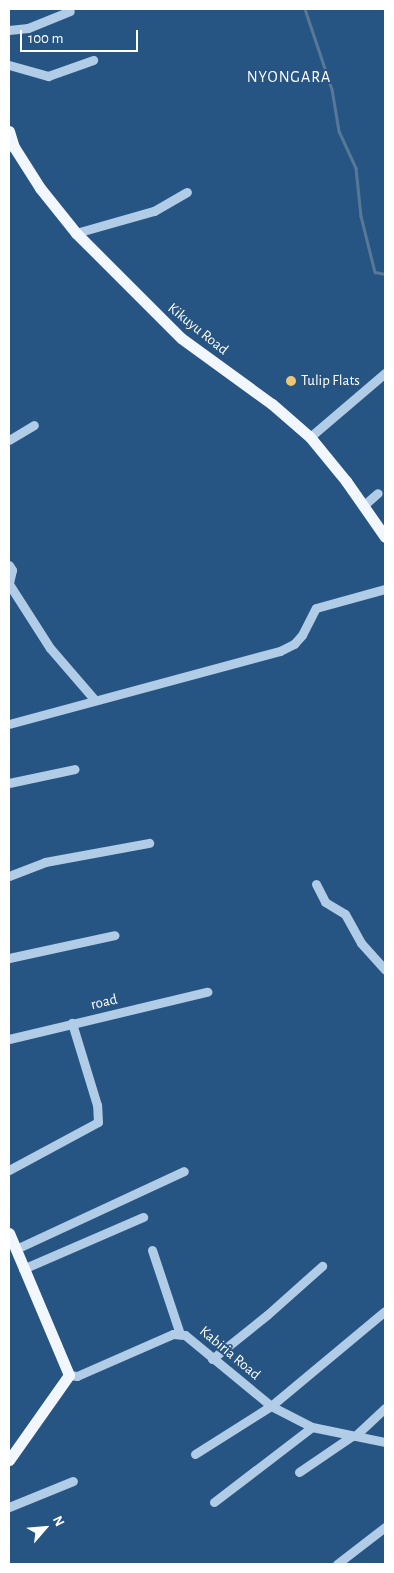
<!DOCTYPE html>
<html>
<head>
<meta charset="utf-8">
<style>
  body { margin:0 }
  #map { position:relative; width:394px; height:1573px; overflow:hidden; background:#275583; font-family:"Alegreya Sans",sans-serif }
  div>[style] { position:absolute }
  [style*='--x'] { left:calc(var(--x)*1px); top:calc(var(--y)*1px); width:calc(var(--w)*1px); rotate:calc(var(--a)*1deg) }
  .stream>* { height:2.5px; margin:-1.25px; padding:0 1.25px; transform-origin:1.25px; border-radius:1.25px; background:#587898 }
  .minor>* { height:9px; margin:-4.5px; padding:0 4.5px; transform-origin:4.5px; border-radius:4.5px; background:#b1cce7 }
  .major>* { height:11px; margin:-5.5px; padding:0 5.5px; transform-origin:5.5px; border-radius:5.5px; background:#f2f7fe }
  .dots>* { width:14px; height:14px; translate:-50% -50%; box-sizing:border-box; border:2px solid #275583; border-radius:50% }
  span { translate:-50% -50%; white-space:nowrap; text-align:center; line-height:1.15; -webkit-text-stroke:4px #275583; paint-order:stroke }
  .street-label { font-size:15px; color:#fff }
  .poi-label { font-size:15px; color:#fff }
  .left { translate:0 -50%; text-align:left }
  .neighbourhood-label { font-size:16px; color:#fff; letter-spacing:1px }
  .frame { position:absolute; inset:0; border:10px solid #fff; pointer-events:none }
  .north { position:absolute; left:20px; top:1503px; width:50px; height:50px; -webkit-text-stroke:4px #275583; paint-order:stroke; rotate:63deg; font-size:14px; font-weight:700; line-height:20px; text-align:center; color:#fff }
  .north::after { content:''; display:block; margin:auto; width:18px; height:22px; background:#fff; clip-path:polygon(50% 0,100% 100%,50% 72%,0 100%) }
  .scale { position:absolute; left:20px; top:30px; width:118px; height:22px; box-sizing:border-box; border:2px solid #fff; border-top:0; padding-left:6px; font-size:15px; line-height:18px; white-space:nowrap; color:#fff; -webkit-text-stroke:4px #275583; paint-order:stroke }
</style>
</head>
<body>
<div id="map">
  <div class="stream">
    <i style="--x:305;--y:9;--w:84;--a:71.4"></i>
    <i style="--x:332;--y:89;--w:43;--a:80.5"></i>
    <i style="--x:339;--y:131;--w:41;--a:65.3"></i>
    <i style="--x:356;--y:168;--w:48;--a:84.1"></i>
    <i style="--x:361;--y:216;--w:58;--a:76"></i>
    <i style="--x:375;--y:272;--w:10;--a:11"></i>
  </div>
  <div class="minor">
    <i style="--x:9;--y:30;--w:19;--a:-6"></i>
    <i style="--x:28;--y:28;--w:45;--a:-22"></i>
    <i style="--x:9;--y:65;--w:41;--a:15.8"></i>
    <i style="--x:48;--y:76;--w:48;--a:-19.6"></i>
    <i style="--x:76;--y:233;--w:81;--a:-15.8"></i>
    <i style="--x:154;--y:211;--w:38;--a:-30"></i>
    <i style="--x:310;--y:437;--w:99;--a:-40.5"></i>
    <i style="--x:9;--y:440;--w:29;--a:-31"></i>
    <i style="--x:364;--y:505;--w:18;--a:-41"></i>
    <i style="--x:9;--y:565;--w:6;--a:59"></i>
    <i style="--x:12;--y:570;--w:13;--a:103"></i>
    <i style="--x:9;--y:584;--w:76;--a:57.4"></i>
    <i style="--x:50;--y:648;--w:67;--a:49.2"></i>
    <i style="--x:9;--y:724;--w:281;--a:-15.1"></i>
    <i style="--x:280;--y:651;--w:16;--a:-27"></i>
    <i style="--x:294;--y:644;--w:12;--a:-48"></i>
    <i style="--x:302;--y:635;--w:30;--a:-63"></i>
    <i style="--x:316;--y:608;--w:72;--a:-15.4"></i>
    <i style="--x:9;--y:783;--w:67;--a:-12"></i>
    <i style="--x:9;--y:876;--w:39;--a:-21"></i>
    <i style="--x:45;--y:862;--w:106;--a:-10.4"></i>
    <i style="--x:316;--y:884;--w:20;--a:63"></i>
    <i style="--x:325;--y:902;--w:23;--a:31"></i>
    <i style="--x:345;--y:914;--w:33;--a:61"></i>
    <i style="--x:361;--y:943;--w:36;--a:48"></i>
    <i style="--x:9;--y:958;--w:108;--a:-12.2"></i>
    <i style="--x:9;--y:1039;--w:204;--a:-13.4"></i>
    <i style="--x:9;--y:1170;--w:101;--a:-28.3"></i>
    <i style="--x:98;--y:1122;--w:17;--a:-93"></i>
    <i style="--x:97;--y:1105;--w:86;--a:-107"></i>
    <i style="--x:16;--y:1249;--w:185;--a:-24.9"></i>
    <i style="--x:152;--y:1250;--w:89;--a:71.6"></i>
    <i style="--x:23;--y:1269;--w:131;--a:-23.4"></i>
    <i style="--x:212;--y:1359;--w:70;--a:-38.7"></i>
    <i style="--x:267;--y:1315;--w:74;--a:-41.7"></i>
    <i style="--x:69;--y:1375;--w:8;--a:7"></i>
    <i style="--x:77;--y:1376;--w:105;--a:-23.6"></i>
    <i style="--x:173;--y:1334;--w:12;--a:5"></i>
    <i style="--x:185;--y:1335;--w:112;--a:39.5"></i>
    <i style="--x:271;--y:1406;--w:46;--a:27.1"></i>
    <i style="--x:312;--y:1427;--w:75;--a:11.6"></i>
    <i style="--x:355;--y:1436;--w:41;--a:-43"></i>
    <i style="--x:195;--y:1454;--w:90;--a:-32.3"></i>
    <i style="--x:271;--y:1406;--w:148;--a:-39.8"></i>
    <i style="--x:299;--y:1472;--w:64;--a:-34.2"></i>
    <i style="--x:214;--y:1502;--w:123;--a:-37.4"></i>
    <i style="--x:9;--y:1507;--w:69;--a:-22.1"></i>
    <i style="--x:337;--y:1564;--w:61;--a:-37.6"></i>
  </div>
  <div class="major">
    <i style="--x:9;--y:131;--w:17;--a:73"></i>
    <i style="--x:14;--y:147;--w:49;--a:57.6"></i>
    <i style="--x:40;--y:188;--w:58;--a:51.3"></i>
    <i style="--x:76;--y:233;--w:148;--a:45"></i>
    <i style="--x:181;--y:338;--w:112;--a:36"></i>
    <i style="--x:272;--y:404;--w:50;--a:41"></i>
    <i style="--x:310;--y:437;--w:57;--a:50.7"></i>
    <i style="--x:346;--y:481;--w:68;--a:55.1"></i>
    <i style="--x:9;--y:1233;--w:154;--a:67.1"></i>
    <i style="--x:69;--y:1375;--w:104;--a:125.2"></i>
  </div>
  <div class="dots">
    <i style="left:291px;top:381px;background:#efc576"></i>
  </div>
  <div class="street-label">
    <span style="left:198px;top:329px;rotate:39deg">Kikuyu Road</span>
    <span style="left:104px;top:1002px;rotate:-13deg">road</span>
    <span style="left:230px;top:1353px;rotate:40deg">Kabiria Road</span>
  </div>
  <div class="poi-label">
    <span class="left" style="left:301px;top:381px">Tulip Flats</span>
  </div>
  <div class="neighbourhood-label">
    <span style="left:289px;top:77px">NYONGARA</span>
  </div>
  <div class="frame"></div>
  <div class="north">N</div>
  <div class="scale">100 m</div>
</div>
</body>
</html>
